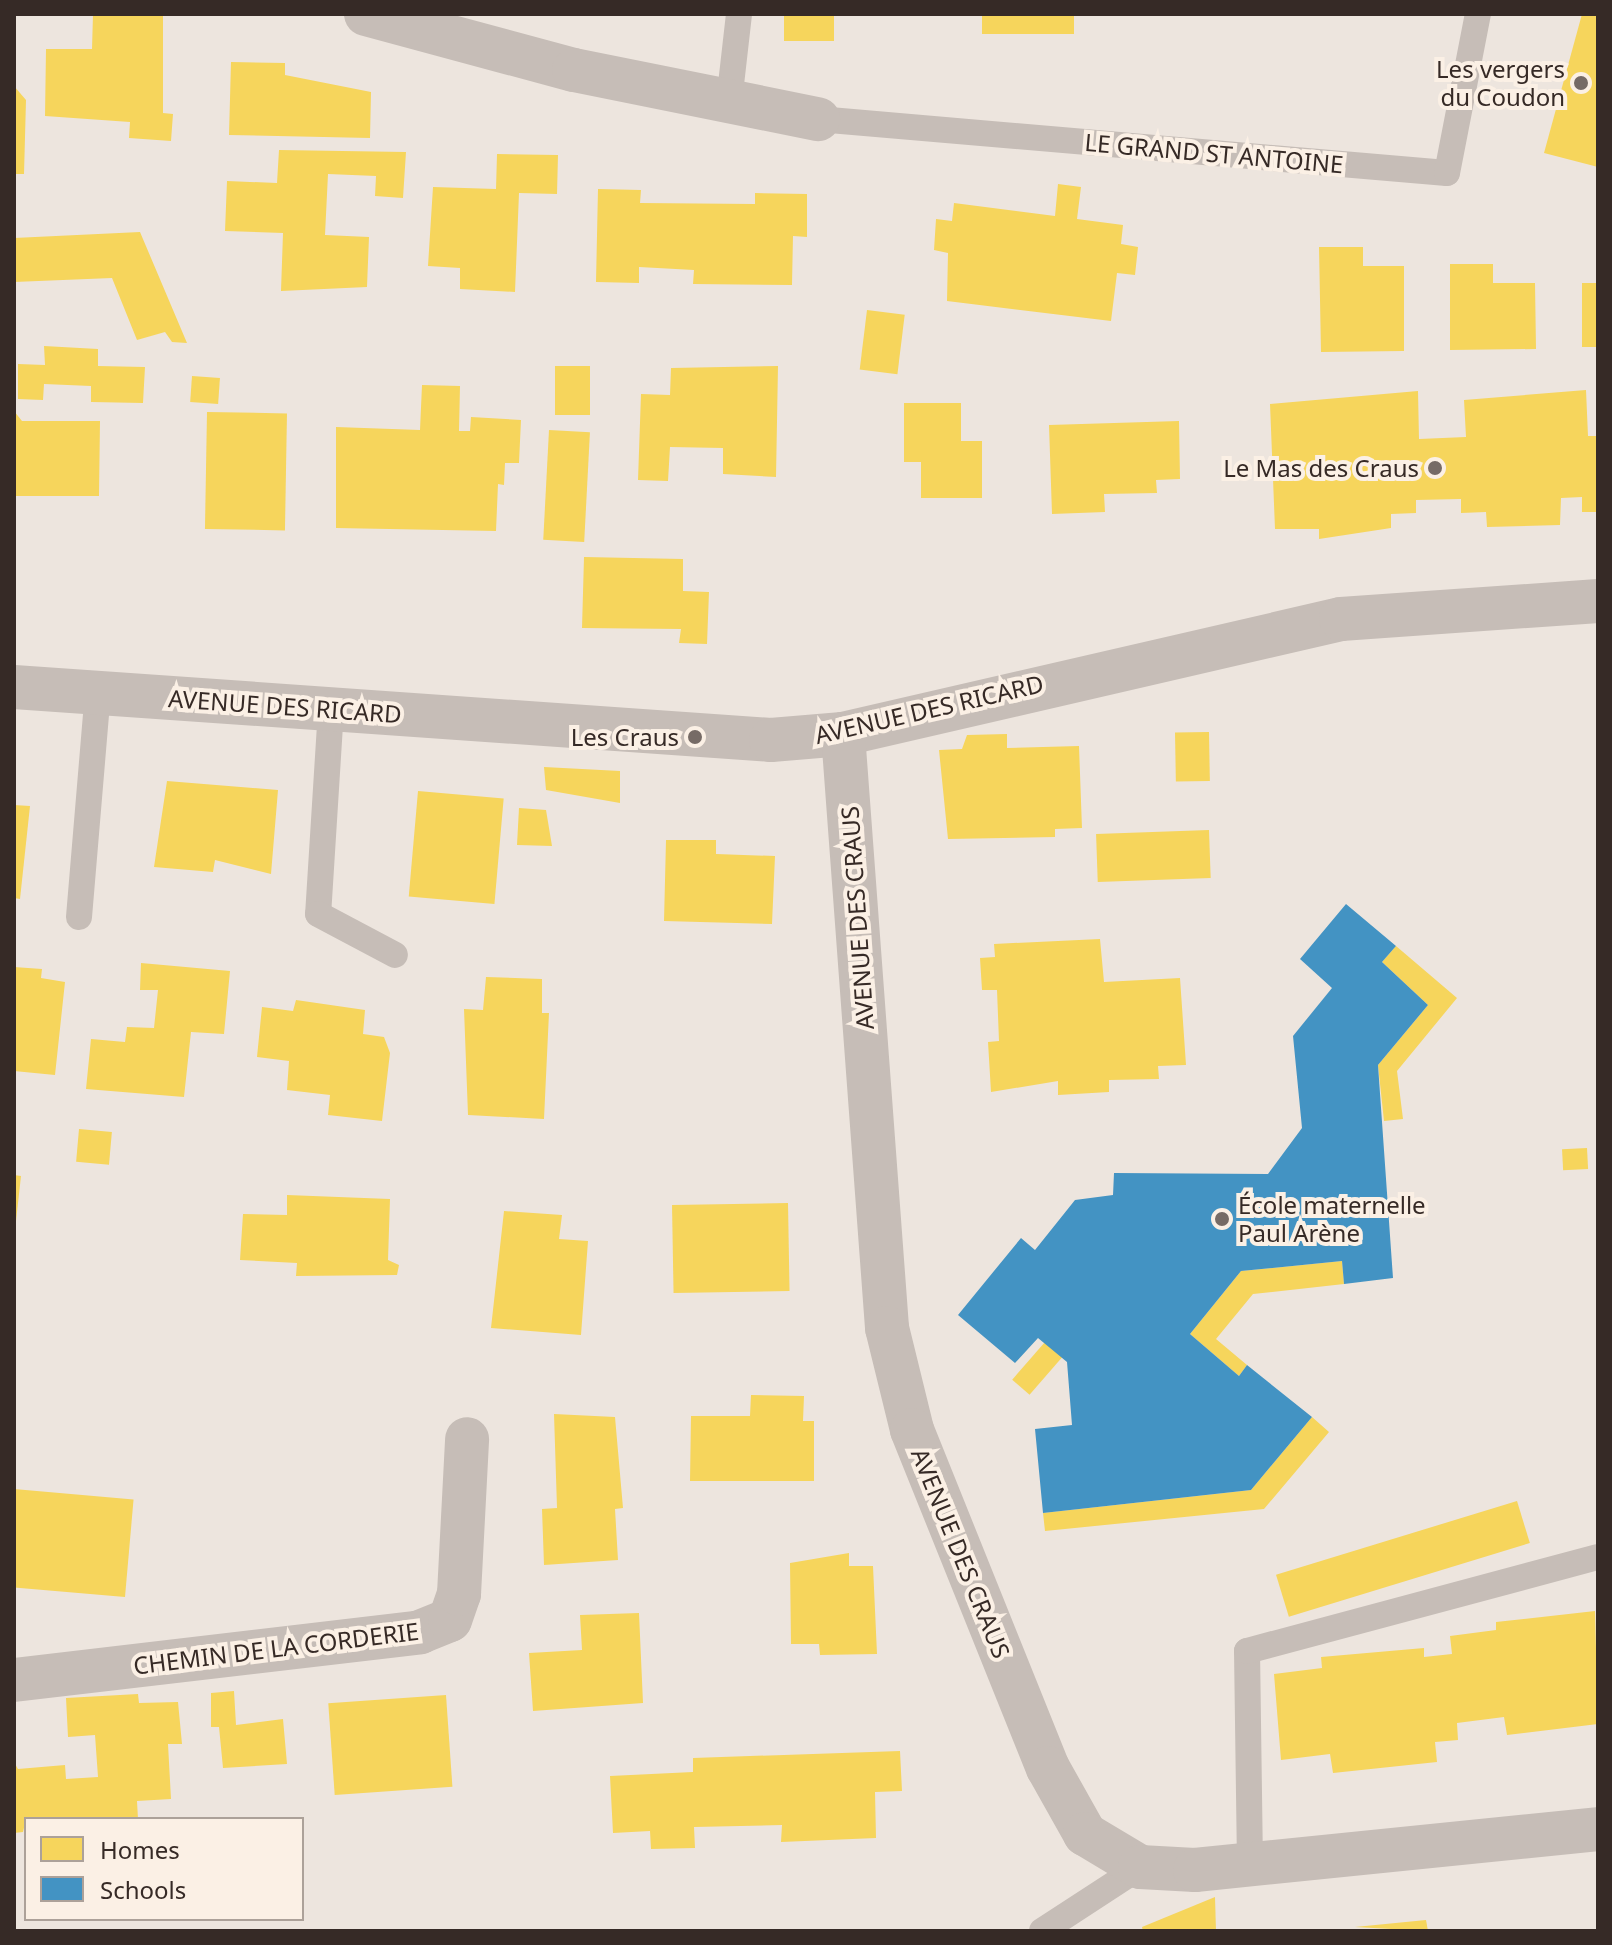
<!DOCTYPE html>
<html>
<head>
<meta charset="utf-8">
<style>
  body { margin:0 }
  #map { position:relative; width:1612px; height:1945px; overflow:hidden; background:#ede5de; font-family:"Noto Sans",sans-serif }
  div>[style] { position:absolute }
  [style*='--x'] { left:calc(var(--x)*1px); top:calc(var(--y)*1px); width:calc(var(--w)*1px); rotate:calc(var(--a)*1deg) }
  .homes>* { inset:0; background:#f6d55c; transform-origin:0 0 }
  .schools>* { inset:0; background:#4393c3 }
  .lane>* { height:26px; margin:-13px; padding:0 13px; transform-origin:13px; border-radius:13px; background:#c6bdb7 }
  .street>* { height:44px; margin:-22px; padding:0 22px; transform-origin:22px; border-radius:22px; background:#c6bdb7 }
  .dots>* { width:22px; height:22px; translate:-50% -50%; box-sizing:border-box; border:4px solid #fbf0e5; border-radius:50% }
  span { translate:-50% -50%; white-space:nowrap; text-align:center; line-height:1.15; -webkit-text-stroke:8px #fbf0e5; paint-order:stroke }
  .poi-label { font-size:24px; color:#362a26 }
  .right { translate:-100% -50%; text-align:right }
  .left { translate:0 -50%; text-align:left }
  .street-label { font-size:24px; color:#362a26 }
  .frame { position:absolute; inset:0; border:16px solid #362a26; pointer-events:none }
  .legend { position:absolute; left:24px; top:1817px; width:280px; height:104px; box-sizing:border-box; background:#fbf0e5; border:2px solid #aca199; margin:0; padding:10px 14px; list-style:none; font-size:24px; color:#362a26 }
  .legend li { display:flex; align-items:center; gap:16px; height:40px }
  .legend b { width:40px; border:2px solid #aca199 }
</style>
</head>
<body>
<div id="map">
  <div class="homes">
    <i style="clip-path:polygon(93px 14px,163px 16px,163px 113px,173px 114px,171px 141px,129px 138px,130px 122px,45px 116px,46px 49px,92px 49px)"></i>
    <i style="left:784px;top:14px;width:50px;height:27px"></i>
    <i style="left:982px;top:14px;width:92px;height:20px"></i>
    <i style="clip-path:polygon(1582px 14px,1598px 14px,1598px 167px,1544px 153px)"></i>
    <i style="clip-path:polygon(231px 62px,285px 63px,285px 75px,371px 92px,370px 138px,229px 135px)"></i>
    <i style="clip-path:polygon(14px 86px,26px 100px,24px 174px,14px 174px)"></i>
    <i style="clip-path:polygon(279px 150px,406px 152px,403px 198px,375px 196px,376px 176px,328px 174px,325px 235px,369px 237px,367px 287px,281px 291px,283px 233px,225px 231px,227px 181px,277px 183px)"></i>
    <i style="clip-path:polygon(497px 154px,558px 155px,557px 194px,519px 193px,515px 292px,460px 289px,460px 268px,428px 266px,433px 187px,496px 189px)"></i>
    <i style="clip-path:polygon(1058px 184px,1081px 187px,1077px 219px,1123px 225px,1121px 244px,1138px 247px,1135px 275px,1117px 273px,1111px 321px,947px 301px,948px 253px,934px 250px,936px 219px,952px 221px,954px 203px,1055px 216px)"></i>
    <i style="clip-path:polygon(598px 189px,641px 190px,640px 203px,755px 204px,755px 193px,807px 194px,807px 237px,793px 236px,792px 285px,693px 284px,694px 270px,639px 267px,639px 283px,596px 282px)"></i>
    <i style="clip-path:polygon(140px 232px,187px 343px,172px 342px,165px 332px,137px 340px,112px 278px,14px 282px,14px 238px)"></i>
    <i style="clip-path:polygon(1319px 247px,1363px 247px,1363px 266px,1404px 266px,1404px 351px,1321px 352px)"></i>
    <i style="clip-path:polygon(1450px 264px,1493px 264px,1493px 283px,1535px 283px,1536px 349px,1450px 350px)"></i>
    <i style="left:1582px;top:283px;width:16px;height:64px"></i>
    <i style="left:867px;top:310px;width:38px;height:60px;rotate:7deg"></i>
    <i style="clip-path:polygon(44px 346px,98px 349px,98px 366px,145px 367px,143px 403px,91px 402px,91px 386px,44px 384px,43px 400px,18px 399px,18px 364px,45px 365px)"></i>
    <i style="left:555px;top:366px;width:35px;height:49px"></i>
    <i style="clip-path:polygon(778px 366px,776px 477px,723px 474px,723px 448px,670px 447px,668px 481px,638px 480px,641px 394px,670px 395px,671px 368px)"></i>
    <i style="left:192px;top:376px;width:28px;height:26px;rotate:4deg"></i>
    <i style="clip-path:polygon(422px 385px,460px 386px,459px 431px,470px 431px,471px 417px,521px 420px,519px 463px,505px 463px,504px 485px,498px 484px,496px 531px,336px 528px,336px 427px,420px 430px)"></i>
    <i style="clip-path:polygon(1586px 390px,1588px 436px,1598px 436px,1598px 512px,1582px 512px,1582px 497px,1561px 498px,1560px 525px,1487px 527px,1486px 512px,1461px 513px,1461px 499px,1416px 500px,1416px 513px,1391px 514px,1391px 528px,1319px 539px,1319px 529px,1275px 529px,1270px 404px,1418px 391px,1419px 439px,1466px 437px,1464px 400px)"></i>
    <i style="clip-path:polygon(904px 403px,961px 403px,961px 441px,982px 441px,982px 498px,921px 498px,921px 462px,904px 462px)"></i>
    <i style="clip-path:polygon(14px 411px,22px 421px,100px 421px,99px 496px,14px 496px)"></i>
    <i style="left:207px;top:412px;width:80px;height:117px;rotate:1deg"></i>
    <i style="clip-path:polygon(1179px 421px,1180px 479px,1156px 480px,1157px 493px,1104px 494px,1105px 512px,1052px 514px,1049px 425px)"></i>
    <i style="left:549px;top:430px;width:41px;height:110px;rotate:3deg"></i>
    <i style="clip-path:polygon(584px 557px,683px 559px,683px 591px,709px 592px,707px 644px,679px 643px,681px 629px,582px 628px)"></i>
    <i style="left:1209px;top:732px;width:49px;height:34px;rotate:89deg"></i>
    <i style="clip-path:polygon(1007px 734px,1007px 748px,1079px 746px,1082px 828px,1055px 829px,1055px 837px,948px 839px,939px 750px,962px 749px,967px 735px)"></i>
    <i style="clip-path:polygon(544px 767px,620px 771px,620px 803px,546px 790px)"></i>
    <i style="clip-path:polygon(167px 781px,278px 790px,271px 874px,215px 860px,213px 872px,154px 867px)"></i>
    <i style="left:418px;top:791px;width:86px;height:106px;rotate:5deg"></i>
    <i style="clip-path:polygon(14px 805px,30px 806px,20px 899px,14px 898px)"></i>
    <i style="clip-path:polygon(519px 808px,546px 810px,552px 846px,517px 845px)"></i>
    <i style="left:1209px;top:830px;width:48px;height:113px;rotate:88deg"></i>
    <i style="clip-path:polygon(666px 840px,716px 840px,716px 854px,775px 856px,772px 924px,664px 921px)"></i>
    <i style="clip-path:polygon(1100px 939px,1104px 982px,1180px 978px,1186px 1065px,1158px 1066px,1159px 1079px,1109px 1080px,1109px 1092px,1058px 1095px,1058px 1081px,991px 1092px,988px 1042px,999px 1041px,997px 990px,982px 990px,980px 958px,995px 957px,994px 944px)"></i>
    <i style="clip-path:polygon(1396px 946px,1457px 998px,1397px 1071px,1403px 1119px,1384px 1121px,1378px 1065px,1428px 1005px,1382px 962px)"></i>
    <i style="clip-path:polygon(141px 963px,230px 971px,224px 1034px,191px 1032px,184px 1097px,86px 1089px,91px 1039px,125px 1042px,127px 1027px,154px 1028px,158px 990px,140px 990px)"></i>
    <i style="clip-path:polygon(14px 967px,42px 969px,41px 978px,65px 982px,55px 1075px,14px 1071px)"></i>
    <i style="clip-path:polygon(486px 977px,542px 979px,542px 1013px,549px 1013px,544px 1119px,468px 1115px,464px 1009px,483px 1010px)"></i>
    <i style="clip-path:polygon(296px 1000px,365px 1010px,363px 1034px,384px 1037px,390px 1053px,382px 1121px,328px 1115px,330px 1095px,287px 1090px,289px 1061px,257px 1057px,262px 1007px,293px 1011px)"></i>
    <i style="left:79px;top:1129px;width:33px;height:33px;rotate:5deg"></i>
    <i style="left:1587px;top:1148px;width:21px;height:25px;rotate:87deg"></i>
    <i style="clip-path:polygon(14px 1175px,21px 1176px,16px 1221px,14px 1221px)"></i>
    <i style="clip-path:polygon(287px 1195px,390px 1199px,388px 1260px,399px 1265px,397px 1275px,296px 1276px,297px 1263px,240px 1260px,243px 1214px,287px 1215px)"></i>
    <i style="left:788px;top:1203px;width:88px;height:116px;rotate:89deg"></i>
    <i style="clip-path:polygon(504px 1211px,562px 1215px,559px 1239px,588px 1241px,581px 1335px,491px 1328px)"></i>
    <i style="clip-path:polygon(1342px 1261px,1344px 1284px,1253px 1294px,1216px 1339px,1247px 1365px,1239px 1376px,1190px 1334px,1241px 1271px)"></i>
    <i style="left:1045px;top:1342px;width:23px;height:50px;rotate:41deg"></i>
    <i style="clip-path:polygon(751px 1395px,804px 1396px,803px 1421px,814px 1421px,814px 1481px,690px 1481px,691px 1416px,750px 1416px)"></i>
    <i style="clip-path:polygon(554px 1414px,615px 1417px,623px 1508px,615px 1509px,618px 1560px,544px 1565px,542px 1509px,557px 1508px)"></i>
    <i style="clip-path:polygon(1312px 1417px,1329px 1432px,1264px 1509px,1045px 1531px,1043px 1513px,1251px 1490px)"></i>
    <i style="left:14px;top:1489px;width:120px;height:98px;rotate:5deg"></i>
    <i style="left:1517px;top:1501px;width:44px;height:252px;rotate:73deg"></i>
    <i style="clip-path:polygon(849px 1553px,849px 1566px,873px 1566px,877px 1654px,820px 1655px,819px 1644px,791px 1644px,790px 1563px)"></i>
    <i style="clip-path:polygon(1595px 1611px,1598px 1724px,1507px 1735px,1504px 1717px,1457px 1723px,1458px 1740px,1435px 1742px,1437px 1762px,1333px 1773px,1330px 1754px,1281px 1760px,1274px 1674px,1322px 1668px,1321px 1657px,1424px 1648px,1424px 1657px,1452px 1654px,1450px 1636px,1496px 1630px,1496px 1622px)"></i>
    <i style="clip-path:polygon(639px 1613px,643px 1703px,533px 1711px,529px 1653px,582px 1650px,580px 1615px)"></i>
    <i style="clip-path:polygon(234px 1691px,236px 1725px,283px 1719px,287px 1764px,223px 1768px,219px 1727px,211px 1727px,211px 1693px)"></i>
    <i style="clip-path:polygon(138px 1694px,139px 1703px,178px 1702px,182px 1744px,168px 1744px,171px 1799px,137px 1801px,138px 1819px,26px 1819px,23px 1832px,14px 1833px,14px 1762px,18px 1769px,65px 1765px,66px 1779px,98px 1777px,95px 1735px,68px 1737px,66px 1698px)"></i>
    <i style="left:446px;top:1695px;width:92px;height:118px;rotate:86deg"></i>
    <i style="clip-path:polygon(900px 1751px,902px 1791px,875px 1792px,876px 1838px,781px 1842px,782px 1825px,694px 1827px,695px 1848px,651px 1849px,650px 1831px,613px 1833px,610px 1776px,693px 1772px,693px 1758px)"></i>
    <i style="clip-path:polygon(1215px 1897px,1216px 1931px,1143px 1931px,1142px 1927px)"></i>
    <i style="clip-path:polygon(1426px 1920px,1428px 1931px,1355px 1927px)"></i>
  </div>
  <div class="schools">
    <i style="clip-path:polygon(1346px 904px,1396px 946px,1382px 962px,1428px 1005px,1378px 1065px,1393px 1278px,1344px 1284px,1342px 1261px,1241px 1271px,1190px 1334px,1239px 1376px,1247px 1365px,1312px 1417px,1251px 1490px,1043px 1513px,1035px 1429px,1072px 1425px,1067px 1362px,1038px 1338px,1015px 1363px,958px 1315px,1021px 1238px,1035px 1250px,1075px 1200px,1113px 1195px,1114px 1173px,1268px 1174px,1302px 1128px,1293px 1036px,1332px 988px,1300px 959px)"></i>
  </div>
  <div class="lane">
    <i style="--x:729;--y:102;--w:89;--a:-83.5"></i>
    <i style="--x:818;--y:119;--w:631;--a:4.91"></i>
    <i style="--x:1447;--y:173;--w:162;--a:-79"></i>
    <i style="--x:331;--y:709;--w:205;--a:93.6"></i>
    <i style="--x:318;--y:914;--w:87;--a:28"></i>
    <i style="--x:79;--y:917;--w:226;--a:-85.2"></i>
    <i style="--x:1250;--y:1865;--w:214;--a:-90.8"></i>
    <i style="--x:1247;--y:1651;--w:363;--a:-15"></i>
    <i style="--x:1042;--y:1931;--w:117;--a:-33.1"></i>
  </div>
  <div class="street">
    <i style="--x:366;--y:14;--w:215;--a:15.1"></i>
    <i style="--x:574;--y:70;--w:249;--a:11.4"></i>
    <i style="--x:14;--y:687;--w:759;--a:4"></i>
    <i style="--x:771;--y:740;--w:72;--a:-4.8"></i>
    <i style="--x:843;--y:734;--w:511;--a:-13"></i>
    <i style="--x:1341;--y:619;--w:258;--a:-4"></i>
    <i style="--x:843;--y:734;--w:596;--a:85.76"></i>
    <i style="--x:887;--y:1328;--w:105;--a:76.2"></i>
    <i style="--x:912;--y:1430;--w:364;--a:68.1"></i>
    <i style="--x:1048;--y:1768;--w:76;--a:60.7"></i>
    <i style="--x:1085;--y:1834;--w:64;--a:31"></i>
    <i style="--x:1140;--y:1867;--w:55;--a:3.1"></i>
    <i style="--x:1195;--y:1870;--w:405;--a:-5.8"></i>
    <i style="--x:14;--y:1680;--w:409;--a:-6.7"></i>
    <i style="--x:420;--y:1632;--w:32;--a:-22"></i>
    <i style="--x:450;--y:1620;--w:28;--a:-71"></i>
    <i style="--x:459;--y:1594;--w:155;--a:-87"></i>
  </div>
  <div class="dots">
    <i style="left:1581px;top:83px;background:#766b66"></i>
    <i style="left:1435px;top:468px;background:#766b66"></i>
    <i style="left:695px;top:737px;background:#766b66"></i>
    <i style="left:1222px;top:1219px;background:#766b66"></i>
  </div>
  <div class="poi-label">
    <span class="right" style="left:1565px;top:83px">Les vergers<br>du Coudon</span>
    <span class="right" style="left:1419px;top:468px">Le Mas des Craus</span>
    <span class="right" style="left:679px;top:737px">Les Craus</span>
    <span class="left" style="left:1238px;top:1219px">École maternelle<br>Paul Arène</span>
  </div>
  <div class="street-label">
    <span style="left:1214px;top:153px;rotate:5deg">LE GRAND ST ANTOINE</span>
    <span style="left:285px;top:706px;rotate:4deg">AVENUE DES RICARD</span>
    <span style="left:929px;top:709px;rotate:-13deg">AVENUE DES RICARD</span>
    <span style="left:857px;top:918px;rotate:-94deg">AVENUE DES CRAUS</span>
    <span style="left:961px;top:1553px;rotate:68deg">AVENUE DES CRAUS</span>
    <span style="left:276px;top:1648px;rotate:-7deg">CHEMIN DE LA CORDERIE</span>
  </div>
  <div class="frame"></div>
  <ul class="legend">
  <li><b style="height:22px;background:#f6d55c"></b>Homes</li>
  <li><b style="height:22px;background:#4393c3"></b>Schools</li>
  </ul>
</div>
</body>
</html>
